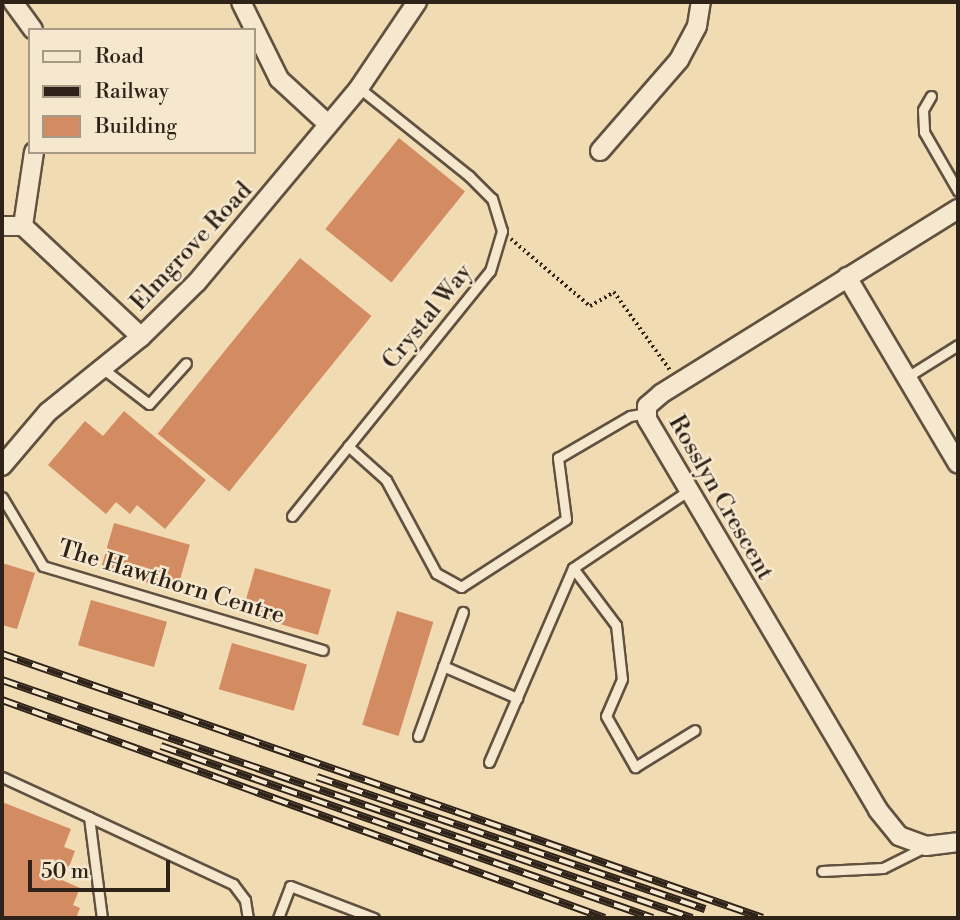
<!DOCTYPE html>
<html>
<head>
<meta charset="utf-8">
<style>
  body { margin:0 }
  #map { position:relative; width:960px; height:920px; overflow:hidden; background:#f1dbb3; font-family:"Libre Bodoni",serif }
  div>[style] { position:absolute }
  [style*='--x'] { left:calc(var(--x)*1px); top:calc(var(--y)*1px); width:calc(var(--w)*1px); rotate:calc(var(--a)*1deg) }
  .building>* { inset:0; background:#d38c62; transform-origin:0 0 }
  .path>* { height:3.5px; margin-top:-1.75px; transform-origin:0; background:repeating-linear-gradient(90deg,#2f2319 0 2px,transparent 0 5.5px) }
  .roads { filter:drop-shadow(2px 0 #605140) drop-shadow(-2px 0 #605140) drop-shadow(0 2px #605140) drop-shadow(0 -2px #605140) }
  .service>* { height:9px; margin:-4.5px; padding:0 4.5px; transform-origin:4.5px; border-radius:4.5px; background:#f6e8ce }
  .minor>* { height:18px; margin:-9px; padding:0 9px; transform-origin:9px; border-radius:9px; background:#f6e8ce }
  .rail>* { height:8px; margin-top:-4px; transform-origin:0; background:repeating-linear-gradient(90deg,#f6e8ce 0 16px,#2f2319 0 32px); box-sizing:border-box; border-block:2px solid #2f2319 }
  span { translate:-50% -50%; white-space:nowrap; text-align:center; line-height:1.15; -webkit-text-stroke:5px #f6e8ce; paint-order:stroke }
  .street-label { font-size:24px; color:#2f2319 }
  .frame { position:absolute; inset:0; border:4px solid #2f2319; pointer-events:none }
  .legend { position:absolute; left:28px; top:28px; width:228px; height:126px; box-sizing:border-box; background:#f6e8ce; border:2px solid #a69986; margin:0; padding:9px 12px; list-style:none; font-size:21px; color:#2f2319 }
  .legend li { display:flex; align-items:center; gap:14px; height:35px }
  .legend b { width:35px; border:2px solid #a69986 }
  .scale { position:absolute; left:28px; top:860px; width:142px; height:32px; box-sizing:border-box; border:4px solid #2f2319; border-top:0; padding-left:9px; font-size:21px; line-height:24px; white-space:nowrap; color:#2f2319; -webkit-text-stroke:5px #f6e8ce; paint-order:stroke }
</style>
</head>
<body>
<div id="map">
  <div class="building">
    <i style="left:399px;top:138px;width:85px;height:117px;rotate:39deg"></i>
    <i style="left:300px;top:258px;width:92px;height:226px;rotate:39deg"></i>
    <i style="clip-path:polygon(124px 411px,206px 480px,165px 529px,137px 505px,130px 514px,116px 502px,106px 514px,48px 465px,85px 421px,103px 436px)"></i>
    <i style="left:114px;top:523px;width:79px;height:48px;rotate:16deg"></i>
    <i style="clip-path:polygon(2px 563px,35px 573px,17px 629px,2px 625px)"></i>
    <i style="left:255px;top:568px;width:79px;height:47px;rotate:16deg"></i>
    <i style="left:91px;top:600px;width:79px;height:47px;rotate:16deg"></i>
    <i style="left:397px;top:611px;width:38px;height:119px;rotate:17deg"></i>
    <i style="left:232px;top:643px;width:78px;height:48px;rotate:16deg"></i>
    <i style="clip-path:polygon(2px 802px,71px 829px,64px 847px,75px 851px,69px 867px,60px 864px,55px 877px,80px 888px,73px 905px,80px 908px,76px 918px,2px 918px)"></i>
  </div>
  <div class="path">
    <i style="--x:511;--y:239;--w:104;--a:40.3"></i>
    <i style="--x:590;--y:306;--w:28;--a:-30"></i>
    <i style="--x:614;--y:292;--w:96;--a:54.3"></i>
  </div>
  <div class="roads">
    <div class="service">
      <i style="--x:931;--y:96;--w:16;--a:120"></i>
      <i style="--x:923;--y:110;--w:22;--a:87"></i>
      <i style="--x:924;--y:132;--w:68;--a:60"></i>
      <i style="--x:102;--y:368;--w:59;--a:37.5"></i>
      <i style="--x:149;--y:404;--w:55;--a:-47.9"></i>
      <i style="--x:907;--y:377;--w:60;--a:-32.1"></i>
      <i style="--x:348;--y:446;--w:51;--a:41.8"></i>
      <i style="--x:386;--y:480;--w:106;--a:61.7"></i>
      <i style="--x:436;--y:573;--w:29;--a:29"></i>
      <i style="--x:461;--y:587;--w:125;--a:-32.9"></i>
      <i style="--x:566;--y:519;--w:62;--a:-97.5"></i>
      <i style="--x:558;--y:458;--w:83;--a:-30.3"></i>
      <i style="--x:630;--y:416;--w:17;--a:-10"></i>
      <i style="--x:2;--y:497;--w:80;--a:59.3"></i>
      <i style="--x:43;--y:566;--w:292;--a:16.7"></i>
      <i style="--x:292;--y:516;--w:315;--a:-51.1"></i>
      <i style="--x:490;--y:271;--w:42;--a:-73.3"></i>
      <i style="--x:502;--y:231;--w:34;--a:-107"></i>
      <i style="--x:492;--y:199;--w:33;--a:-135"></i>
      <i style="--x:469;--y:176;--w:141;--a:-141.3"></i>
      <i style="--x:573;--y:568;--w:71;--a:53"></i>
      <i style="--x:616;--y:625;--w:54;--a:83.7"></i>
      <i style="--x:622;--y:679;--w:40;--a:113.4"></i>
      <i style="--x:606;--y:716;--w:59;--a:60.4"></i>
      <i style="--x:635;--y:767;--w:70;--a:-31.7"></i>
      <i style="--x:573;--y:568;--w:136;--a:-33.9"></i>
      <i style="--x:443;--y:666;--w:81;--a:23.4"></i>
      <i style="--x:418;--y:736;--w:132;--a:-70.1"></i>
      <i style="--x:489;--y:762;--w:211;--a:-66.6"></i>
      <i style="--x:2;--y:777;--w:96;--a:24.7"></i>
      <i style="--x:89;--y:817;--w:102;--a:82.7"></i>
      <i style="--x:89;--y:817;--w:159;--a:25"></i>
      <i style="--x:233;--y:884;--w:20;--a:53"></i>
      <i style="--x:245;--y:900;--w:18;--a:81"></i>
      <i style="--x:822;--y:871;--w:61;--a:-2.8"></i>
      <i style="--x:883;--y:868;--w:47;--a:-26.6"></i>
      <i style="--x:278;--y:918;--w:34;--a:-69"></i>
      <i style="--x:290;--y:886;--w:90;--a:20.9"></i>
    </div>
    <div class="minor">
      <i style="--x:13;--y:2;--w:34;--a:54"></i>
      <i style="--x:241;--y:2;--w:86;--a:63.7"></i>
      <i style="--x:279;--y:79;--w:67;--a:42.6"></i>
      <i style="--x:600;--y:151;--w:121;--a:-49"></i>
      <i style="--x:679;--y:60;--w:38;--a:-62"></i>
      <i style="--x:697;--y:26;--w:24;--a:-81"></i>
      <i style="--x:34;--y:152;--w:75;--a:98.5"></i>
      <i style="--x:23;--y:226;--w:162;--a:43.2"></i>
      <i style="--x:958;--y:209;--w:350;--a:148.1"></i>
      <i style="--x:661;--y:394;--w:18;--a:139"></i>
      <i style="--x:647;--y:406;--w:13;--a:90"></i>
      <i style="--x:647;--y:419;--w:454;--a:59.4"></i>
      <i style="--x:878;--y:810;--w:33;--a:51"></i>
      <i style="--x:899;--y:836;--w:29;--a:20"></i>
      <i style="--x:926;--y:846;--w:32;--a:-7"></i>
      <i style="--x:2;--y:226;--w:21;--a:0"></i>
      <i style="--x:847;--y:277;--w:217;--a:59.3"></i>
      <i style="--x:2;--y:466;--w:71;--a:-49.6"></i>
      <i style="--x:48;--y:412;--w:119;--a:-38.9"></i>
      <i style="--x:141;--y:337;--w:78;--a:-44.5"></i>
      <i style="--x:197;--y:282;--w:253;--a:-50.1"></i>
      <i style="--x:359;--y:88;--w:104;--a:-56"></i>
    </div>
  </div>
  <div class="rail">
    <i style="--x:2;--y:654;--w:805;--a:19.13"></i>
    <i style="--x:2;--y:680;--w:730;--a:19.03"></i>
    <i style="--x:2;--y:700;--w:641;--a:19.88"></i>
    <i style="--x:161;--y:746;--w:521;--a:19.27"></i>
    <i style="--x:317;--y:777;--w:410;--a:18.8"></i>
  </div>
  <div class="street-label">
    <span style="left:192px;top:247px;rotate:-47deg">Elmgrove Road</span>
    <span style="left:428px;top:317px;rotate:-51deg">Crystal Way</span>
    <span style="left:720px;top:498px;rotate:60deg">Rosslyn Crescent</span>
    <span style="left:171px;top:583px;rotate:17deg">The Hawthorn Centre</span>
  </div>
  <div class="frame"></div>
  <ul class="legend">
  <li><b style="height:9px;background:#f6e8ce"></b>Road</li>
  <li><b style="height:9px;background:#2f2319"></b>Railway</li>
  <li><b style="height:19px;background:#d38c62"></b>Building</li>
  </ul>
  <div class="scale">50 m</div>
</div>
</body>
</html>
